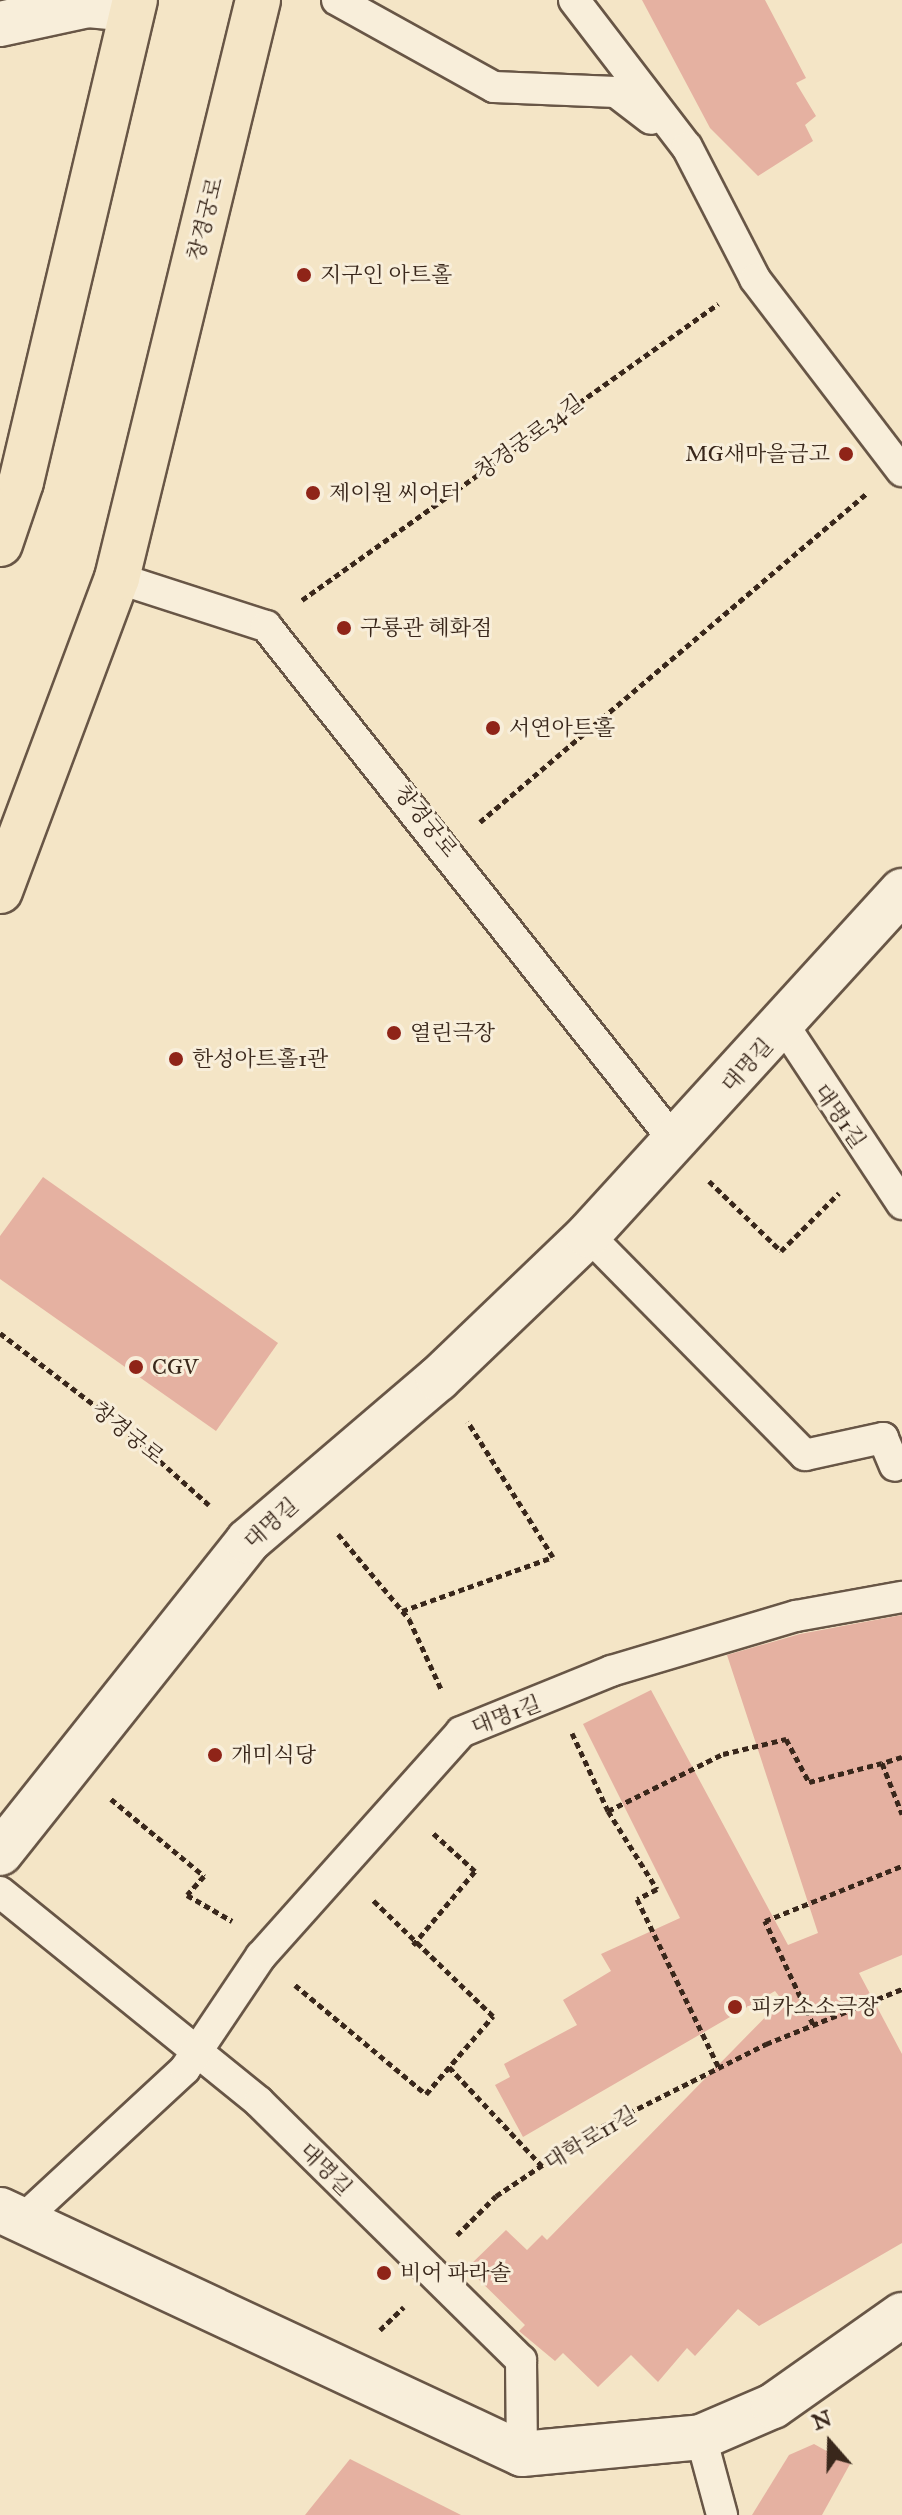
<!DOCTYPE html>
<html>
<head>
<meta charset="utf-8">
<style>
  body { margin:0 }
  #map { position:relative; width:902px; height:2515px; overflow:hidden; background:#f4e5c6; font-family:"IM FELL Great Primer","Noto Serif KR",serif }
  div>[style] { position:absolute }
  [style*='--x'] { left:calc(var(--x)*1px); top:calc(var(--y)*1px); width:calc(var(--w)*1px); rotate:calc(var(--a)*1deg) }
  .building>* { inset:0; background:#e5b1a1 }
  .path>* { height:5px; margin-top:-2.5px; transform-origin:0; background:repeating-linear-gradient(90deg,#39271b 0 6px,transparent 0 10px) }
  .roads { filter:drop-shadow(2px 0 #685646) drop-shadow(-2px 0 #685646) drop-shadow(0 2px #685646) drop-shadow(0 -2px #685646) }
  .service>* { height:30px; margin:-15px; padding:0 15px; transform-origin:15px; border-radius:15px; background:#f8eeda }
  .minor>* { height:44px; margin:-22px; padding:0 22px; transform-origin:22px; border-radius:22px; background:#f8eeda }
  .primary>* { height:44px; margin:-22px; padding:0 22px; transform-origin:22px; border-radius:22px; background:#f4e5c6 }
  .dots>* { width:22px; height:22px; translate:-50% -50%; box-sizing:border-box; border:4px solid #f8eeda; border-radius:50% }
  span { translate:-50% -50%; white-space:nowrap; text-align:center; line-height:1.15; -webkit-text-stroke:6px #f8eeda; paint-order:stroke }
  .street-label { font-size:22px; color:#39271b }
  .poi-label { font-size:22px; color:#39271b }
  .left { translate:0 -50%; text-align:left }
  .right { translate:-100% -50%; text-align:right }
  .north { position:absolute; left:790px; top:2403px; width:80px; height:80px; -webkit-text-stroke:6px #f8eeda; paint-order:stroke; rotate:340deg; font-size:22px; font-weight:700; line-height:32px; text-align:center; color:#39271b }
  .north::after { content:''; display:block; margin:auto; width:28px; height:36px; background:#39271b; clip-path:polygon(50% 0,100% 100%,50% 72%,0 100%) }
</style>
</head>
<body>
<div id="map">
  <div class="building">
    <i style="clip-path:polygon(642px 0,765px 0,806px 78px,796px 83px,816px 116px,805px 125px,813px 141px,758px 176px,710px 128px)"></i>
    <i style="clip-path:polygon(43px 1177px,278px 1343px,216px 1431px,0 1279px,0 1236px)"></i>
    <i style="clip-path:polygon(902px 1615px,902px 1955px,859px 1973px,902px 2054px,902px 2243px,759px 2326px,738px 2309px,695px 2356px,687px 2348px,658px 2382px,631px 2355px,598px 2387px,563px 2353px,555px 2361px,519px 2331px,525px 2325px,467px 2268px,506px 2230px,527px 2250px,542px 2235px,547px 2240px,782px 2000px,775px 1991px,523px 2137px,495px 2085px,510px 2077px,504px 2064px,577px 2025px,563px 2000px,611px 1971px,601px 1954px,680px 1918px,583px 1724px,651px 1690px,788px 1945px,818px 1933px,727px 1655px,800px 1634px)"></i>
    <i style="clip-path:polygon(814px 2444px,850px 2464px,822px 2515px,752px 2515px,789px 2455px)"></i>
    <i style="clip-path:polygon(350px 2459px,461px 2515px,305px 2515px)"></i>
  </div>
  <div class="path">
    <i style="--x:302;--y:600;--w:511;--a:-35.43"></i>
    <i style="--x:480;--y:822;--w:507;--a:-40.36"></i>
    <i style="--x:709;--y:1181;--w:100;--a:44.2"></i>
    <i style="--x:781;--y:1251;--w:82;--a:-45"></i>
    <i style="--x:0;--y:1333;--w:145;--a:37.4"></i>
    <i style="--x:115;--y:1421;--w:126;--a:41.8"></i>
    <i style="--x:338;--y:1534;--w:111;--a:50.1"></i>
    <i style="--x:409;--y:1619;--w:79;--a:65.4"></i>
    <i style="--x:402;--y:1611;--w:160;--a:-19.7"></i>
    <i style="--x:553;--y:1557;--w:160;--a:-122.2"></i>
    <i style="--x:572;--y:1733;--w:86;--a:65.2"></i>
    <i style="--x:608;--y:1811;--w:92;--a:57.9"></i>
    <i style="--x:657;--y:1889;--w:22;--a:153"></i>
    <i style="--x:637;--y:1899;--w:188;--a:64.1"></i>
    <i style="--x:902;--y:1757;--w:21;--a:163"></i>
    <i style="--x:882;--y:1763;--w:55;--a:68.6"></i>
    <i style="--x:111;--y:1799;--w:121;--a:39.6"></i>
    <i style="--x:204;--y:1876;--w:25;--a:132"></i>
    <i style="--x:187;--y:1895;--w:52;--a:30"></i>
    <i style="--x:608;--y:1811;--w:128;--a:-26.4"></i>
    <i style="--x:723;--y:1754;--w:65;--a:-13.4"></i>
    <i style="--x:786;--y:1739;--w:49;--a:61.9"></i>
    <i style="--x:809;--y:1782;--w:75;--a:-14.6"></i>
    <i style="--x:413;--y:1945;--w:97;--a:-50"></i>
    <i style="--x:475;--y:1871;--w:58;--a:-137.8"></i>
    <i style="--x:295;--y:1985;--w:170;--a:39.8"></i>
    <i style="--x:426;--y:2094;--w:103;--a:-49.3"></i>
    <i style="--x:493;--y:2016;--w:168;--a:-136"></i>
    <i style="--x:813;--y:2024;--w:114;--a:-115"></i>
    <i style="--x:765;--y:1921;--w:148;--a:-21.9"></i>
    <i style="--x:449;--y:2067;--w:136;--a:46.8"></i>
    <i style="--x:457;--y:2235;--w:55;--a:-45"></i>
    <i style="--x:496;--y:2196;--w:117;--a:-33.8"></i>
    <i style="--x:593;--y:2131;--w:194;--a:-26.7"></i>
    <i style="--x:766;--y:2044;--w:147;--a:-22"></i>
    <i style="--x:380;--y:2330;--w:33;--a:-44"></i>
  </div>
  <div class="roads">
    <div class="service">
      <i style="--x:337;--y:0;--w:179;--a:29"></i>
      <i style="--x:494;--y:87;--w:122;--a:2.3"></i>
      <i style="--x:616;--y:92;--w:44;--a:37.6"></i>
      <i style="--x:574;--y:0;--w:185;--a:52.5"></i>
      <i style="--x:687;--y:147;--w:148;--a:62.7"></i>
      <i style="--x:755;--y:279;--w:242;--a:52.6"></i>
      <i style="--x:117;--y:578;--w:157;--a:17.9"></i>
      <i style="--x:266;--y:626;--w:660;--a:51.58"></i>
      <i style="--x:783;--y:1024;--w:216;--a:56.5"></i>
      <i style="--x:588;--y:1235;--w:309;--a:45.4"></i>
      <i style="--x:805;--y:1455;--w:80;--a:-12.3"></i>
      <i style="--x:883;--y:1438;--w:30;--a:67"></i>
      <i style="--x:0;--y:1892;--w:333;--a:39"></i>
      <i style="--x:259;--y:2102;--w:368;--a:44.6"></i>
      <i style="--x:521;--y:2360;--w:94;--a:89.4"></i>
      <i style="--x:22;--y:2220;--w:222;--a:-42.8"></i>
      <i style="--x:185;--y:2069;--w:136;--a:-56.1"></i>
      <i style="--x:261;--y:1956;--w:300;--a:-48.2"></i>
      <i style="--x:461;--y:1732;--w:162;--a:-22.1"></i>
      <i style="--x:611;--y:1671;--w:193;--a:-16.6"></i>
      <i style="--x:796;--y:1616;--w:108;--a:-10.2"></i>
      <i style="--x:701;--y:2437;--w:81;--a:74.9"></i>
    </div>
    <div class="minor">
      <i style="--x:0;--y:24;--w:90;--a:-12.2"></i>
      <i style="--x:88;--y:5;--w:44;--a:5.2"></i>
      <i style="--x:0;--y:1853;--w:399;--a:-51.5"></i>
      <i style="--x:248;--y:1541;--w:250;--a:-40.5"></i>
      <i style="--x:438;--y:1379;--w:208;--a:-43.8"></i>
      <i style="--x:588;--y:1235;--w:466;--a:-47.6"></i>
      <i style="--x:0;--y:2210;--w:576;--a:25.05"></i>
      <i style="--x:522;--y:2454;--w:180;--a:-5.4"></i>
      <i style="--x:701;--y:2437;--w:78;--a:-23.3"></i>
      <i style="--x:773;--y:2406;--w:158;--a:-35.2"></i>
    </div>
    <div class="primary">
      <i style="--x:0;--y:544;--w:65;--a:-71.3"></i>
      <i style="--x:21;--y:482;--w:495;--a:-76.7"></i>
      <i style="--x:0;--y:891;--w:334;--a:-69.5"></i>
      <i style="--x:117;--y:578;--w:595;--a:-76.29"></i>
    </div>
  </div>
  <div class="dots">
    <i style="left:304px;top:275px;background:#8f2418"></i>
    <i style="left:846px;top:454px;background:#8f2418"></i>
    <i style="left:313px;top:493px;background:#8f2418"></i>
    <i style="left:344px;top:628px;background:#8f2418"></i>
    <i style="left:493px;top:728px;background:#8f2418"></i>
    <i style="left:394px;top:1033px;background:#8f2418"></i>
    <i style="left:176px;top:1059px;background:#8f2418"></i>
    <i style="left:136px;top:1367px;background:#8f2418"></i>
    <i style="left:215px;top:1755px;background:#8f2418"></i>
    <i style="left:735px;top:2007px;background:#8f2418"></i>
    <i style="left:384px;top:2273px;background:#8f2418"></i>
  </div>
  <div class="street-label">
    <span style="left:205px;top:219px;rotate:-76deg">창경궁로</span>
    <span style="left:529px;top:437px;rotate:-36deg">창경궁로34길</span>
    <span style="left:426px;top:821px;rotate:51deg">창경궁로</span>
    <span style="left:747px;top:1065px;rotate:-48deg">대명길</span>
    <span style="left:840px;top:1116px;rotate:55deg">대명1길</span>
    <span style="left:128px;top:1433px;rotate:39deg">창경궁로</span>
    <span style="left:271px;top:1523px;rotate:-42deg">대명길</span>
    <span style="left:506px;top:1715px;rotate:-21deg">대명1길</span>
    <span style="left:590px;top:2138px;rotate:-31deg">대학로11길</span>
    <span style="left:326px;top:2169px;rotate:45deg">대명길</span>
  </div>
  <div class="poi-label">
    <span class="left" style="left:320px;top:275px">지구인 아트홀</span>
    <span class="right" style="left:830px;top:454px">MG새마을금고</span>
    <span class="left" style="left:329px;top:493px">제이원 씨어터</span>
    <span class="left" style="left:360px;top:628px">구룡관 혜화점</span>
    <span class="left" style="left:509px;top:728px">서연아트홀</span>
    <span class="left" style="left:410px;top:1033px">열린극장</span>
    <span class="left" style="left:192px;top:1059px">한성아트홀1관</span>
    <span class="left" style="left:152px;top:1367px">CGV</span>
    <span class="left" style="left:231px;top:1755px">개미식당</span>
    <span class="left" style="left:751px;top:2007px">피카소소극장</span>
    <span class="left" style="left:400px;top:2273px">비어 파라솔</span>
  </div>
  <div class="north">N</div>
</div>
</body>
</html>
